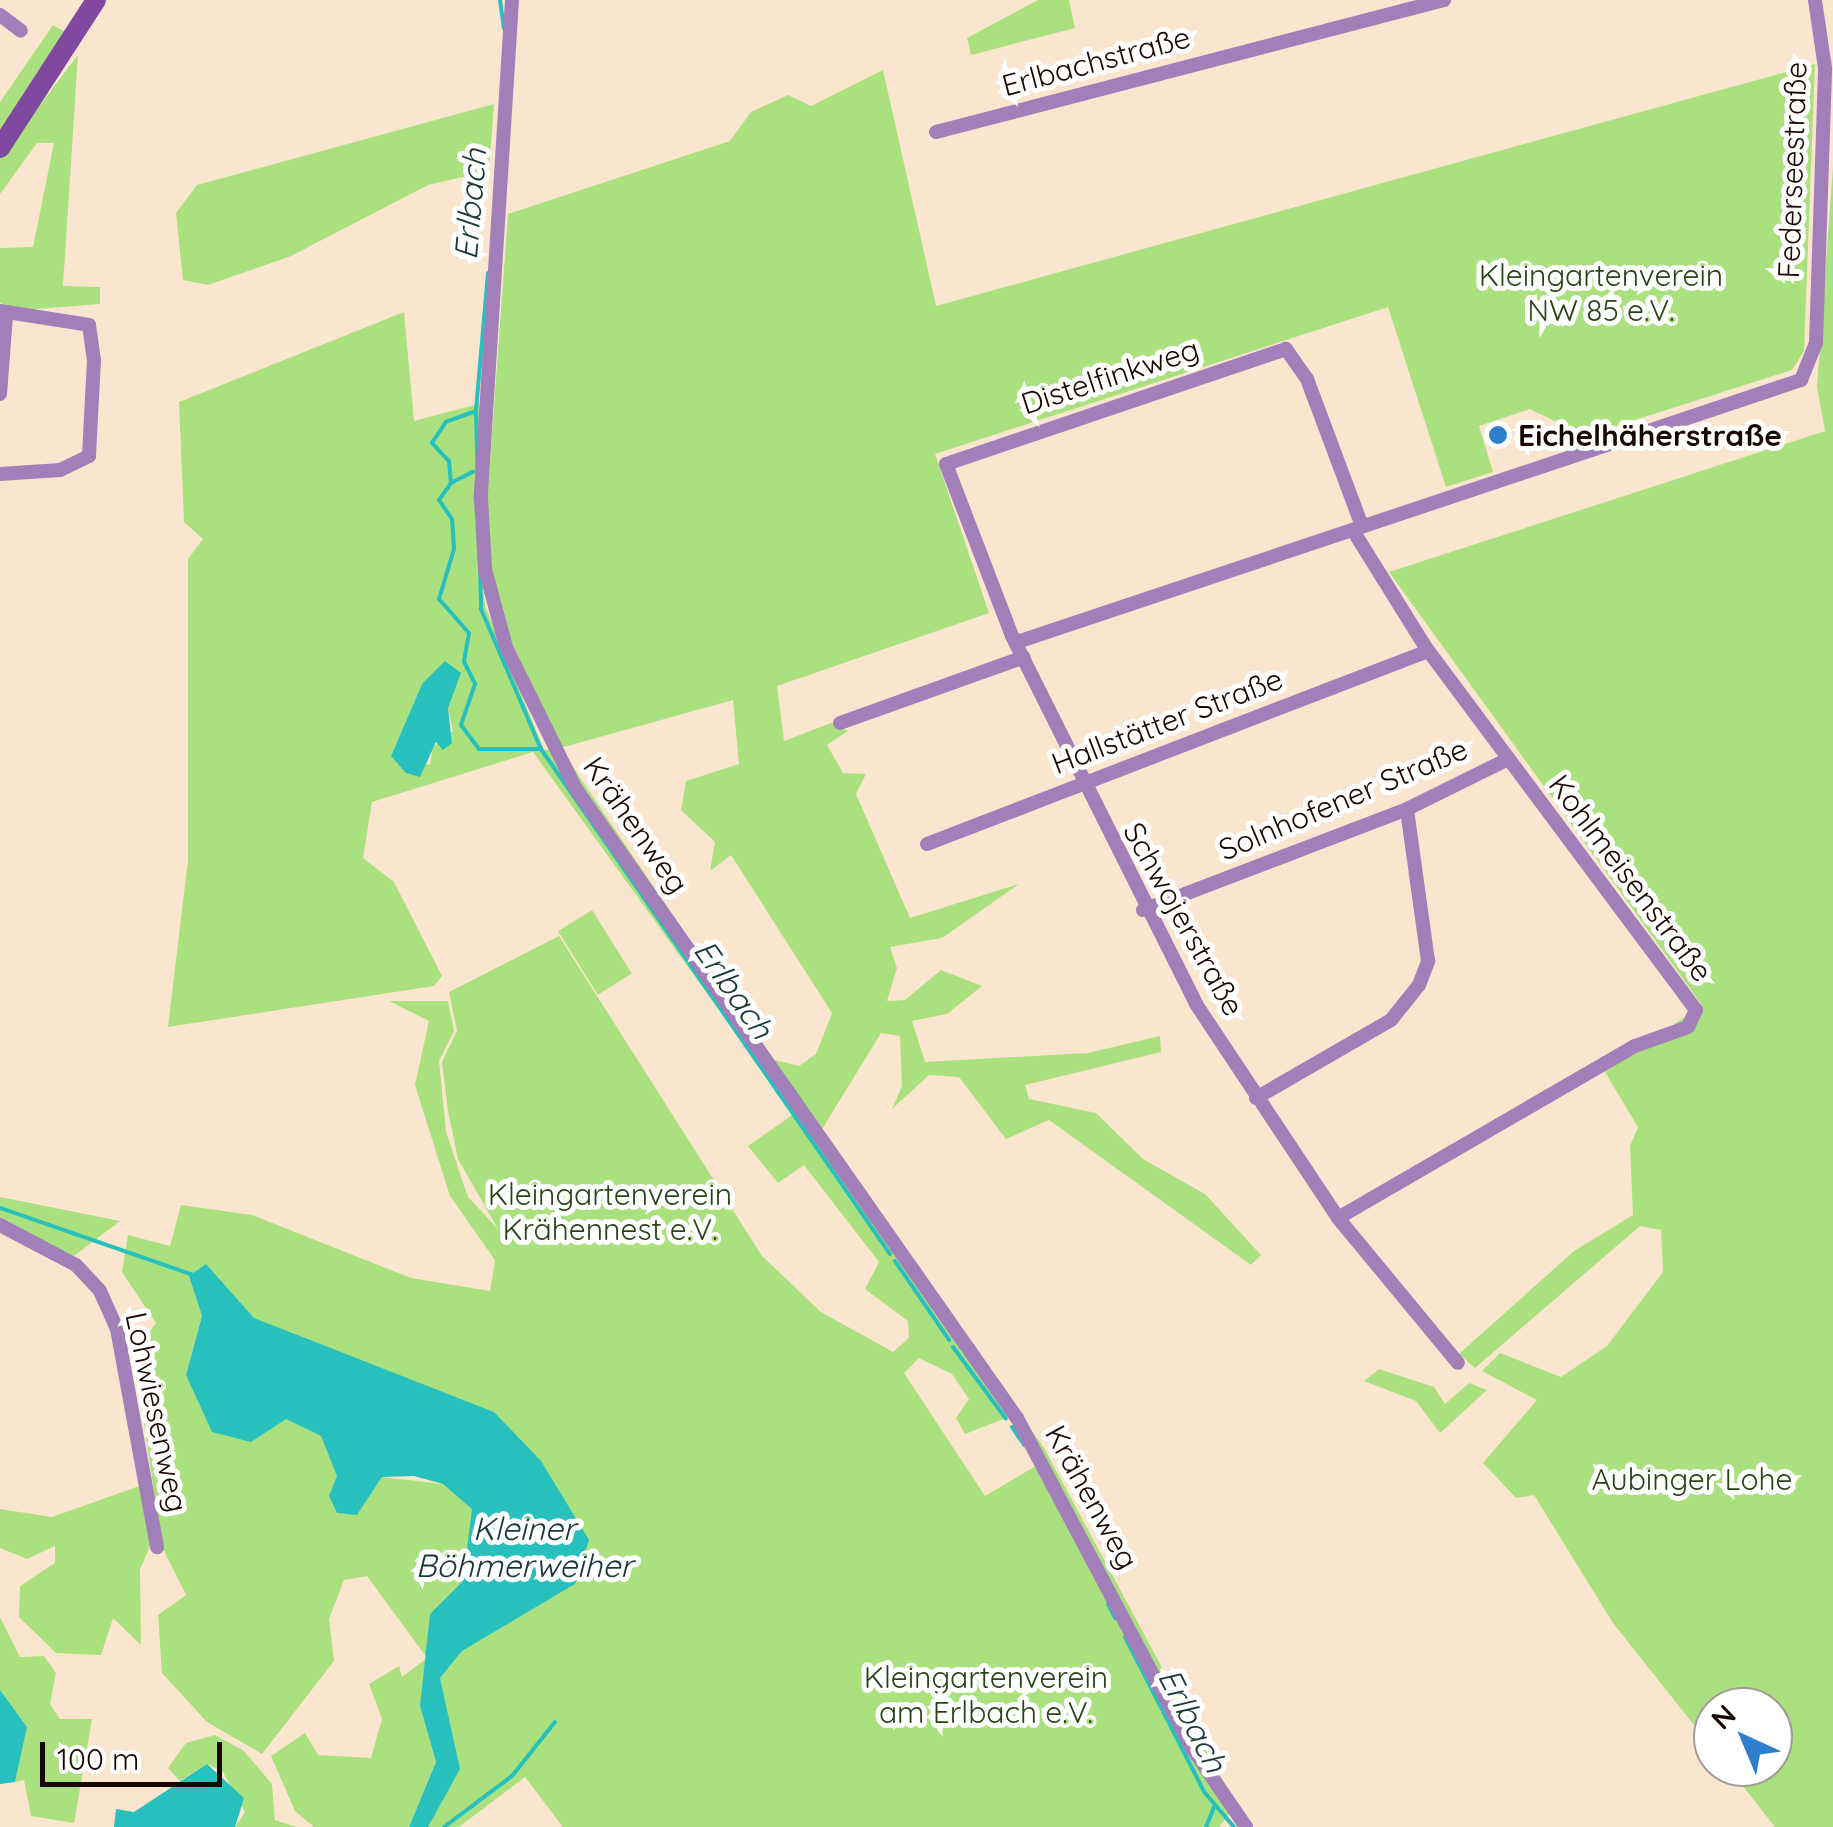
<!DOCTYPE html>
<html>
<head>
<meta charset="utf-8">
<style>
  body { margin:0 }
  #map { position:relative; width:1833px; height:1827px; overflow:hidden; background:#fae6cf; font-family:Quicksand,sans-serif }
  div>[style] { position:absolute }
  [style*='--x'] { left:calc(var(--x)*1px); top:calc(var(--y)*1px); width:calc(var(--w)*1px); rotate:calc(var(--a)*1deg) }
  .green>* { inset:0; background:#abe07f; transform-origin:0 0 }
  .water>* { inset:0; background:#27c0bd }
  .stream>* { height:4px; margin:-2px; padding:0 2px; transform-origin:2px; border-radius:2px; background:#27c0bd }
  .street>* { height:14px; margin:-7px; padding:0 7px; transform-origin:7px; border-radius:7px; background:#a37fb9 }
  .secondary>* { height:20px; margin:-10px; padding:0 10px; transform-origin:10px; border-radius:10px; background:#80489f }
  .dots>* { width:28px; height:28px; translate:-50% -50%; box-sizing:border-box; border:5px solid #fff; border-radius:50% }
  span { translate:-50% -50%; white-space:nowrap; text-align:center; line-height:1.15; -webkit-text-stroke:10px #fff; paint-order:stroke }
  .street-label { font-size:30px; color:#170700 }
  .park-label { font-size:30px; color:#2c4318 }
  .poi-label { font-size:30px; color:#170700; font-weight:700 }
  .left { translate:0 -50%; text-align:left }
  .water-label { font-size:32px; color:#1a3837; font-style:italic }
  .north { position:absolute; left:1693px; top:1687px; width:100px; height:100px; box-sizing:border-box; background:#fff; border:2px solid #a29c99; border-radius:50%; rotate:316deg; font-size:28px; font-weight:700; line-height:40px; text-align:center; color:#170700 }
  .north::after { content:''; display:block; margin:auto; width:35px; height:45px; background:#307ece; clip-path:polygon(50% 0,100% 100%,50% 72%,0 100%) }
  .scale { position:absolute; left:40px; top:1742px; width:182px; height:45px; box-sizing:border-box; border:5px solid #170700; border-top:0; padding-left:12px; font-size:30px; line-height:35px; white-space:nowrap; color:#170700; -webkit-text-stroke:8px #fff; paint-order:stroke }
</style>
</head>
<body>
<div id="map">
  <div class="green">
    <i style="clip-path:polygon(1038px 0,1069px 0,1075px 28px,971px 55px,967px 38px)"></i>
    <i style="clip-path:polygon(53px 25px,67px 33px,0 132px,0 102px)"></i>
    <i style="clip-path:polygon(78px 55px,63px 286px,100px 287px,100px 304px,11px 311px,0 302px,0 248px,33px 247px,54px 143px,37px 143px,0 194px,0 157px)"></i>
    <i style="clip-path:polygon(evenodd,1815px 64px,1804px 351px,1792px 370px,1585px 436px,1530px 409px,1479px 426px,1493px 472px,1446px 487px,1388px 307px,935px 454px,989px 613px,777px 686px,784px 741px,831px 723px,848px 731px,827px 745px,843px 773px,866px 774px,856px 794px,910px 918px,1019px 884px,942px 938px,890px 947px,897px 968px,887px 1001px,905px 1000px,941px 970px,982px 986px,947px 1014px,912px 1021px,925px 1062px,1088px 1053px,1160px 1036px,1161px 1052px,1025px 1085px,1029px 1099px,1096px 1113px,1143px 1159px,1205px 1194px,1261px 1255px,1251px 1265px,1049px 1120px,1006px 1139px,959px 1077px,929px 1075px,892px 1109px,902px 1086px,900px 1036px,881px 1033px,821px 1131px,1044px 1448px,1236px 1805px,1219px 1827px,563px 1827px,525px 1777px,459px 1827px,428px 1827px,459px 1769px,440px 1678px,462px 1651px,575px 1584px,494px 1412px,292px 1335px,254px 1318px,223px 1287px,189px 1276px,202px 1316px,186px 1375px,251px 1441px,286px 1418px,321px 1436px,357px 1515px,382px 1477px,443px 1484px,473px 1509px,463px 1581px,430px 1615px,429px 1679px,420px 1706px,436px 1762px,409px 1827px,314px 1827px,295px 1811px,271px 1756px,305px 1733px,318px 1755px,371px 1758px,382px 1719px,369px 1684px,399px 1666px,402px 1677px,427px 1658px,367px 1576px,344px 1580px,329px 1619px,334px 1661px,262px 1754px,207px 1722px,162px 1673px,158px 1615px,186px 1595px,162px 1547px,134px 1353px,156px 1323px,122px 1272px,128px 1235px,170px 1246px,181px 1205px,252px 1215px,411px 1278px,490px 1291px,495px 1260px,450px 1196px,415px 1085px,429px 1021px,389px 1001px,448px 1001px,454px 1031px,439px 1061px,446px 1132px,468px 1197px,498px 1229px,458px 1159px,448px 1111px,442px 1062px,457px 1031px,449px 992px,559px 936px,762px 1256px,821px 1312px,893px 1352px,909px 1338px,908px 1321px,865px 1289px,879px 1262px,804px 1165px,778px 1183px,748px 1146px,794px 1114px,533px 752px,372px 802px,363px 858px,394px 882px,442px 976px,434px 986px,168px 1027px,188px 860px,188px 559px,203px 539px,184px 522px,179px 402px,404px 312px,414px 421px,482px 403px,475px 520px,485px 606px,544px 750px,558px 748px,497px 608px,485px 530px,508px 214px,730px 141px,751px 112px,788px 95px,811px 106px,883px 70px,936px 306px,1815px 64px,460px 673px,448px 708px,453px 731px,433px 747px,430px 765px,391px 756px,422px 684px,460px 673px,1815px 64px,733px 700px,739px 764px,686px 781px,681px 810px,715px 842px,710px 871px,731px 855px,832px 1013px,816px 1054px,799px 1066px,770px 1059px,560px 748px,733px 700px,1815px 64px,919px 1358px,952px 1374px,969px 1399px,956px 1418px,965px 1434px,1009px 1417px,1039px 1464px,985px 1496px,904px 1373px,919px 1358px)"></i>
    <i style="clip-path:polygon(494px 104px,489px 171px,428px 185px,291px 256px,208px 285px,183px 280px,176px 213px,197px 185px)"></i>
    <i style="clip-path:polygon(1833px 166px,1833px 1827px,1775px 1827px,1728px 1767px,1773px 1767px,1773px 1707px,1713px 1707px,1713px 1749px,1613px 1623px,1534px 1495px,1516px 1498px,1483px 1463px,1537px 1400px,1482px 1371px,1500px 1353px,1561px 1377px,1607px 1346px,1663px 1272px,1661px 1230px,1640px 1226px,1475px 1368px,1459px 1354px,1574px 1251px,1633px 1215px,1630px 1146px,1638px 1127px,1605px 1072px,1702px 1005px,1389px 572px,1825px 431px,1817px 387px)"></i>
    <i style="left:592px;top:910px;width:75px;height:40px;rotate:58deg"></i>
    <i style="clip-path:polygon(0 1197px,120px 1221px,74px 1256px,0 1220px)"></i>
    <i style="clip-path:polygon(1379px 1369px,1434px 1387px,1445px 1404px,1469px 1383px,1487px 1390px,1440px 1433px,1416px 1401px,1364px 1381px)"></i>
    <i style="clip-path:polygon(145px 1484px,152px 1541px,140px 1570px,141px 1645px,113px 1618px,101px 1655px,56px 1653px,19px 1617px,20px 1586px,55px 1563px,55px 1546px,27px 1559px,0 1548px,0 1509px,52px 1517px)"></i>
    <i style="clip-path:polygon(0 1617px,20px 1657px,44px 1656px,56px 1673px,50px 1704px,60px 1719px,92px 1719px,74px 1823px,31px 1816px,24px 1780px,15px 1782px,27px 1727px,0 1690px)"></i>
    <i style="clip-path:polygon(215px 1735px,244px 1751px,272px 1784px,275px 1820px,296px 1827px,235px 1827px,245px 1812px,223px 1772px,207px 1764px,180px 1781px,168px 1768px,186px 1743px)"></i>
  </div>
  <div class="water">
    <i style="clip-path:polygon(445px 661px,461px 673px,448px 708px,452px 743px,443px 750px,436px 742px,420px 777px,406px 773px,391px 756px,422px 684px)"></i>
    <i style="clip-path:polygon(206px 1264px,254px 1318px,494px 1412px,541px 1461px,589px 1540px,575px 1584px,462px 1651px,440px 1678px,460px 1769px,428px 1827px,409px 1827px,436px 1762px,420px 1706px,430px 1614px,463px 1581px,472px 1509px,443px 1484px,414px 1476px,382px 1477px,357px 1515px,337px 1513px,329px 1496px,337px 1476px,321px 1436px,286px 1419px,251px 1442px,212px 1432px,186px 1375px,202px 1316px,189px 1276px)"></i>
    <i style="clip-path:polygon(0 1690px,27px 1727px,15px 1782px,0 1784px)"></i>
    <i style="clip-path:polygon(207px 1764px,244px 1798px,235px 1827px,114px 1827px,116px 1809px,134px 1812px)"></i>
  </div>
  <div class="stream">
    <i style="--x:500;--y:0;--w:29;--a:82"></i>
    <i style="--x:488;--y:273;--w:139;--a:95"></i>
    <i style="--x:476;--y:411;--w:32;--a:160"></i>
    <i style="--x:446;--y:422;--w:25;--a:124"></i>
    <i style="--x:432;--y:443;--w:25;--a:47"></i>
    <i style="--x:449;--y:461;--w:22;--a:85"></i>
    <i style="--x:451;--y:483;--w:21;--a:125"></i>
    <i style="--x:439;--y:500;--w:23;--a:56"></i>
    <i style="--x:452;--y:519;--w:30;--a:86"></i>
    <i style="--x:454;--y:549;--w:52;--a:106.7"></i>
    <i style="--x:439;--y:599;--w:45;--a:48.6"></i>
    <i style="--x:469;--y:633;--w:29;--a:100"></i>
    <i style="--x:464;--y:662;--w:25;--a:63"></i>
    <i style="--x:475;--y:684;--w:43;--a:108.9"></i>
    <i style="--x:461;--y:725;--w:30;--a:53"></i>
    <i style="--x:479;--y:749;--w:62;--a:0"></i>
    <i style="--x:541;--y:749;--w:614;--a:55.35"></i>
    <i style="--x:476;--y:412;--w:197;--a:88.5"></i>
    <i style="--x:481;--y:609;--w:152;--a:66.8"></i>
    <i style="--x:451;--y:483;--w:25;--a:-27"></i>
    <i style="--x:0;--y:1208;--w:204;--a:19.1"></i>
    <i style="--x:895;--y:1261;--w:96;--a:55.6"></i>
    <i style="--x:953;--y:1347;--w:89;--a:53.6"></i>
    <i style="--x:1012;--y:1427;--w:22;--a:56"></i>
    <i style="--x:1108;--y:1604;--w:16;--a:63"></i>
    <i style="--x:1125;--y:1637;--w:175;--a:62.9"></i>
    <i style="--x:1205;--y:1793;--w:45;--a:49.5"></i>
    <i style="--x:444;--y:1827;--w:85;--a:-36.9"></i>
    <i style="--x:512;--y:1776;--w:69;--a:-51.5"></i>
    <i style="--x:1206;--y:1827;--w:24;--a:-68"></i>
  </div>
  <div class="street">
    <i style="--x:512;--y:0;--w:500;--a:93.6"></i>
    <i style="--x:481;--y:499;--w:70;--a:86.7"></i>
    <i style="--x:485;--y:569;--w:81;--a:74.9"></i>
    <i style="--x:506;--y:647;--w:158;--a:63.8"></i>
    <i style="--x:576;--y:789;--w:768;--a:54.97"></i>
    <i style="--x:1017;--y:1418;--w:374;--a:62.1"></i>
    <i style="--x:1192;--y:1748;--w:96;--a:55.6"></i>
    <i style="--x:0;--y:15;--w:26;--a:37"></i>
    <i style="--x:936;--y:132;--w:525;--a:-14.57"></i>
    <i style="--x:0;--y:311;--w:90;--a:8.9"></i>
    <i style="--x:89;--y:325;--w:35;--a:82"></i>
    <i style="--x:94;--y:360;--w:96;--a:93"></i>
    <i style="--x:89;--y:456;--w:32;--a:154"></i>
    <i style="--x:60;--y:470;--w:60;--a:176.2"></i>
    <i style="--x:0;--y:394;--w:78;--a:-85.6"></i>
    <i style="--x:1362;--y:526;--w:157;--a:-110.5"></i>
    <i style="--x:1307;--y:379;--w:37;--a:-125"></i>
    <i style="--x:1286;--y:349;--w:359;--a:161.3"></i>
    <i style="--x:946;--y:464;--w:184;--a:69"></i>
    <i style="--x:1012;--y:636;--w:411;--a:63.4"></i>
    <i style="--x:1196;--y:1004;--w:257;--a:56.4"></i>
    <i style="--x:1338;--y:1218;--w:188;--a:50.4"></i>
    <i style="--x:1017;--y:642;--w:827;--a:-18.48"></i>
    <i style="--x:1801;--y:380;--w:40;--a:-68"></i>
    <i style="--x:1816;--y:343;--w:275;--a:-88.1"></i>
    <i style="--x:1825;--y:68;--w:69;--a:-98.4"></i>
    <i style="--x:840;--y:723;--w:195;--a:-19.7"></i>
    <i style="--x:927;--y:844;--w:537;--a:-21.07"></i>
    <i style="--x:1143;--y:910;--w:283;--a:-20.9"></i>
    <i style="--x:1407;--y:809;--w:113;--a:-26.3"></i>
    <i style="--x:1256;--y:1098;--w:156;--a:-30"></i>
    <i style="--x:1391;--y:1020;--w:45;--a:-51.3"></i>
    <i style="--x:1419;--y:985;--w:26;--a:-69"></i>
    <i style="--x:1428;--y:961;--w:153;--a:-97.9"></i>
    <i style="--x:1338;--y:1218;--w:343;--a:-30.1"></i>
    <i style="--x:1635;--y:1046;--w:56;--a:-19.7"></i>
    <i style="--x:1688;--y:1027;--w:19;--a:-65"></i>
    <i style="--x:1696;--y:1010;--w:448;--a:-126.7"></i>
    <i style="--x:1428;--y:651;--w:140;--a:-121.9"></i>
    <i style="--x:0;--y:1225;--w:86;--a:27.8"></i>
    <i style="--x:76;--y:1265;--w:35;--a:47"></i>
    <i style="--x:100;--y:1291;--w:42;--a:65.9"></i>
    <i style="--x:117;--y:1329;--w:222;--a:79.6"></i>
  </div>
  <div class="secondary">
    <i style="--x:0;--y:148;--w:176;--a:-57"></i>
  </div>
  <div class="dots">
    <i style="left:1498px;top:435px;background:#307ece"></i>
  </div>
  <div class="street-label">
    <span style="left:1096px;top:61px;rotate:-15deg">Erlbachstraße</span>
    <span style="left:1792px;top:170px;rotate:-88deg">Federseestraße</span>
    <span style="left:1110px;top:376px;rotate:-18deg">Distelfinkweg</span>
    <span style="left:1167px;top:721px;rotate:-21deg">Hallstätter Straße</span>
    <span style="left:1343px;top:799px;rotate:-23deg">Solnhofener Straße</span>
    <span style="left:636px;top:825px;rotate:55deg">Krähenweg</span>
    <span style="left:1631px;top:878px;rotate:53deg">Kohlmeisenstraße</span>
    <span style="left:1184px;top:919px;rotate:61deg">Schwojerstraße</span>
    <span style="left:157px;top:1412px;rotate:78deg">Lohwiesenweg</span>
    <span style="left:1092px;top:1497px;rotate:61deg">Krähenweg</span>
  </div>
  <div class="park-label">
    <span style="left:1601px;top:292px">Kleingartenverein<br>NW 85 e.V.</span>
    <span style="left:610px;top:1211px">Kleingartenverein<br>Krähennest e.V.</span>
    <span style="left:1692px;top:1479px">Aubinger Lohe</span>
    <span style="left:986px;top:1694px">Kleingartenverein<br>am Erlbach e.V.</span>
  </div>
  <div class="poi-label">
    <span class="left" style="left:1518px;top:435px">Eichelhäherstraße</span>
  </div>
  <div class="water-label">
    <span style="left:470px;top:204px;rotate:-85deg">Erlbach</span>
    <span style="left:734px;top:989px;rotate:55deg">Erlbach</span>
    <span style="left:524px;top:1547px">Kleiner<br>Böhmerweiher</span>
    <span style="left:1193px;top:1720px;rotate:63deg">Erlbach</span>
  </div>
  <div class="north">N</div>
  <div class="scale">100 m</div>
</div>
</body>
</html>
